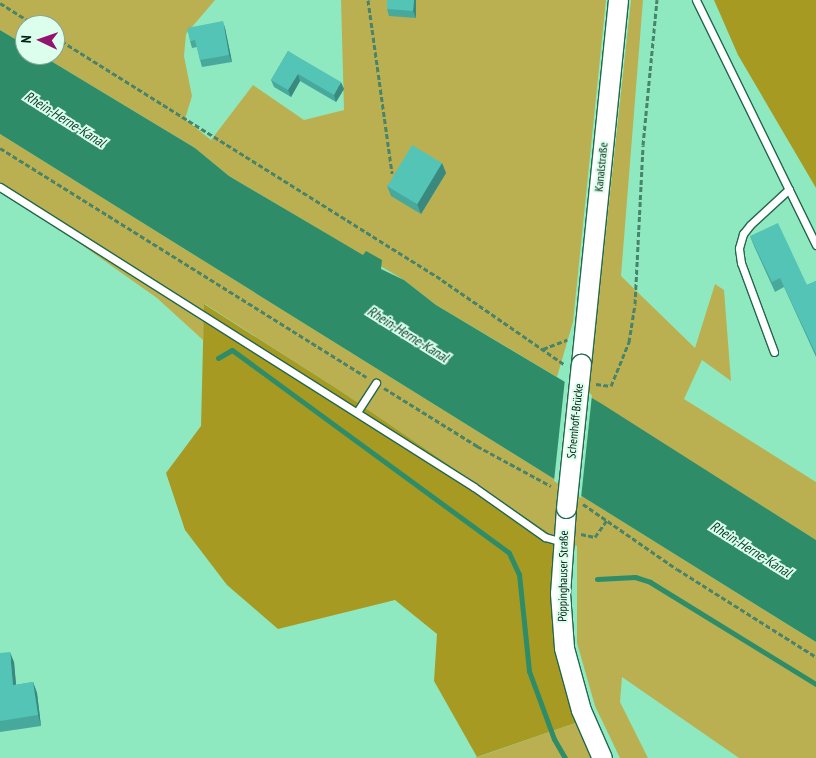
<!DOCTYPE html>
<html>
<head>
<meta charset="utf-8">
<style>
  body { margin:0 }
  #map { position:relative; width:816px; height:758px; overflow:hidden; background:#8fe9c0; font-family:"PT Sans Narrow",sans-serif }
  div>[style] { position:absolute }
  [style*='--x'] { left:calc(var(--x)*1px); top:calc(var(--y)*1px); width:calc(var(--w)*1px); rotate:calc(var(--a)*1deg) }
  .green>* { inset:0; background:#bab052 }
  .forest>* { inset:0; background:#a69a22 }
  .water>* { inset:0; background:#2e8d68 }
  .pier>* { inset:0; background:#8fe9c0 }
  .stream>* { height:5px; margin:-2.5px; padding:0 2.5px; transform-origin:2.5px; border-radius:2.5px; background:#2e8d68 }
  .path>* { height:3px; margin-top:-1.5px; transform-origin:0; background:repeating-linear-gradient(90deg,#48836a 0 5px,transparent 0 7.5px) }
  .roads { filter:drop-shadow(1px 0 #22684c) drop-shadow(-1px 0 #22684c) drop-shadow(0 1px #22684c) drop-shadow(0 -1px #22684c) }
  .lane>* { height:7px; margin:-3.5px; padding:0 3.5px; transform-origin:3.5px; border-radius:3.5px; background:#fff }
  .secondary>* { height:19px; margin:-9.5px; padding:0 9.5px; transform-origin:9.5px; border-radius:9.5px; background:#fff }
  .bridges { filter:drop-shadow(1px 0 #22684c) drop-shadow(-1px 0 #22684c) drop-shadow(0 1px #22684c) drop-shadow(0 -1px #22684c) }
  .secondary-bridge>* { height:19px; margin:-9.5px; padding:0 9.5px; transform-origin:9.5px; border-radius:9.5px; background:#fff }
  .wall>* { inset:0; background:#47a99c }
  .shaded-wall>* { inset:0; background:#3a897f }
  .building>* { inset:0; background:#53c4b5; transform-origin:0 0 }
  span { translate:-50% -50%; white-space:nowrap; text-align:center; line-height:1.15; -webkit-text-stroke:4px #dcfeec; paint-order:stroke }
  .street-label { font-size:12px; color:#032015 }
  .water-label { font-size:14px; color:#093f2c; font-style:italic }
  .north { position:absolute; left:15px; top:15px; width:50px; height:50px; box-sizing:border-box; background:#dcfeec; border:1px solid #85a596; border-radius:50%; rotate:273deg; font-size:14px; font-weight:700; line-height:20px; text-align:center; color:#032015 }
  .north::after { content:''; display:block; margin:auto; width:18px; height:22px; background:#93146f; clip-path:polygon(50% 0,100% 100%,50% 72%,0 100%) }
</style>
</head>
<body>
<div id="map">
  <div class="green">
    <i style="clip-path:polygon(0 0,215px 0,186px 34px,184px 56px,192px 96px,185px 119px,211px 140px,253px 85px,304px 120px,344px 110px,341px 0,606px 0,573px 322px,557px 377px,436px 305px,404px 280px,229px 176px,195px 148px,41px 55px,55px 55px,55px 25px,25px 25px,25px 45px,0 30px)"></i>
    <i style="clip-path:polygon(631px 0,643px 0,621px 276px,695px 348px,715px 284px,724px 290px,731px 381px,702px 360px,684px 399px,816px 482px,816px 540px,588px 396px)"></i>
    <i style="clip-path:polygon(0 134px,816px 642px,816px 758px,739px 758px,622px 677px,620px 702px,648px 758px,620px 758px,595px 706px,577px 643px,577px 546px,562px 542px,339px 390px,205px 304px,203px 340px,157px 298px,0 187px)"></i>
    <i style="clip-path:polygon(578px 722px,596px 758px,475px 758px)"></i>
  </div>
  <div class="forest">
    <i style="clip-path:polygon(714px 0,816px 0,816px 188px,738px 55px)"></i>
    <i style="clip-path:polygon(204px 304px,339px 390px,562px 542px,578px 722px,477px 757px,434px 681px,437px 634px,395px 600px,278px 629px,227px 585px,185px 530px,166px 473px,201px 426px)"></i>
  </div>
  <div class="water">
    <i style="clip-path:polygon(0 30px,25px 45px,25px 55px,41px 55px,195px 148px,229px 176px,363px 255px,366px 251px,382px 260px,381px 269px,404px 280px,436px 305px,602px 404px,816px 540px,816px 642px,0 134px)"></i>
  </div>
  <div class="pier">
    <i style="clip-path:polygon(565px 379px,592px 395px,581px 498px,554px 481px)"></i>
  </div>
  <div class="stream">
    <i style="--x:218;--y:358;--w:16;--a:-30"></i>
    <i style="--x:232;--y:350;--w:343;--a:36.2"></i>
    <i style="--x:509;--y:553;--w:23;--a:65"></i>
    <i style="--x:519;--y:574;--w:98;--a:84.1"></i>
    <i style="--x:529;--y:671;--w:72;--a:69.8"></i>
    <i style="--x:554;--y:739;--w:22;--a:60"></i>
    <i style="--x:597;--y:579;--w:38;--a:-3"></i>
    <i style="--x:635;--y:577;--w:16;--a:18"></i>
    <i style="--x:650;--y:582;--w:195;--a:31.6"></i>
  </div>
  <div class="path">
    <i style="--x:368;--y:0;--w:175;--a:82.1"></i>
    <i style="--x:0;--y:3;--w:41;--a:32.2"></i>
    <i style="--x:55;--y:37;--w:457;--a:32.1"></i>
    <i style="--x:442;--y:280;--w:150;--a:34.6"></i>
    <i style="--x:0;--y:148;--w:432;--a:32"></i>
    <i style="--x:543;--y:349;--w:26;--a:-21"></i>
    <i style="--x:596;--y:384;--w:15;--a:8"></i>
    <i style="--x:611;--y:386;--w:48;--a:-67.8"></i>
    <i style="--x:629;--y:342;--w:38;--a:-81"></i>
    <i style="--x:635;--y:304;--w:159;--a:-87.1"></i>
    <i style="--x:643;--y:145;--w:146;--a:-84.5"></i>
    <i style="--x:384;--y:388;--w:110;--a:31.9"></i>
    <i style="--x:477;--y:446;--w:84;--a:28.4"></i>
    <i style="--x:583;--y:504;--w:114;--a:34.7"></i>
    <i style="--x:677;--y:569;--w:165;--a:32.3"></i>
    <i style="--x:581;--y:534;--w:14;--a:12"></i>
    <i style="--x:595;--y:537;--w:21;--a:-55"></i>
  </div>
  <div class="roads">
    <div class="lane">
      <i style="--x:696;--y:0;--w:273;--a:63.9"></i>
      <i style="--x:0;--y:187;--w:561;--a:32.33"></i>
      <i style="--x:474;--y:487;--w:87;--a:35.2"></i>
      <i style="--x:545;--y:537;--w:18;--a:16"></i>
      <i style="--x:774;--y:352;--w:95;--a:-110.3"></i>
      <i style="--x:741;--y:263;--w:15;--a:-98"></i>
      <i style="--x:739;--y:248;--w:15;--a:-74"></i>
      <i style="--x:743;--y:234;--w:11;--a:-52"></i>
      <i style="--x:750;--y:225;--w:53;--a:-42.7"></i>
      <i style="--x:357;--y:412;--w:35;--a:-57"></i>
    </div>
    <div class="secondary">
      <i style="--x:581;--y:364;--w:366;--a:-84.2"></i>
      <i style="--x:566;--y:508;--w:85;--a:94"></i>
      <i style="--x:560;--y:593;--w:55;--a:85.8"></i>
      <i style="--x:564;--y:648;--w:64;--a:74.7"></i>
      <i style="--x:581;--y:710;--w:52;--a:66.4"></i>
    </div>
  </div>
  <div class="bridges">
    <div class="secondary-bridge">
      <i style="--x:566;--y:508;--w:145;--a:-84.1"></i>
    </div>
  </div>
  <div class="wall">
    <i style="clip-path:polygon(387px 0,416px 0,416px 18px,389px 16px,387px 9px)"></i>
    <i style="clip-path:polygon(225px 28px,232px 62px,202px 67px,200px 60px,197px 47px,192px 48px,190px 41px)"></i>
    <i style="clip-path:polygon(288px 51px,344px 89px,336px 102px,300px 81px,291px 97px,274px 87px,271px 80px)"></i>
    <i style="clip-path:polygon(442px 163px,446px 173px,421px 214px,391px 196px,387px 186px)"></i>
    <i style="clip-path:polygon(750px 236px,807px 285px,816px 281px,816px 357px,784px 287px,775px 292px,754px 246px)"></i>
    <i style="clip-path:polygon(0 653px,14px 662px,16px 685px,33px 682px,37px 693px,41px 726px,0 732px)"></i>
  </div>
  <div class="shaded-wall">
    <i style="clip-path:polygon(414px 0,416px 0,416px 18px,413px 11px)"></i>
    <i style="clip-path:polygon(223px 21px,225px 28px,232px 62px,229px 55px)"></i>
    <i style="clip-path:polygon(298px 74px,300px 81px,291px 97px,288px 90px)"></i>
    <i style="clip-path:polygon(341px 82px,344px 89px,336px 102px,334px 95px)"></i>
    <i style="clip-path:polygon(442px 163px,446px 173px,421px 214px,417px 204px)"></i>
    <i style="clip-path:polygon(10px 652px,14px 662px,17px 695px,13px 685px)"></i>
    <i style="clip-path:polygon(33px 682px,37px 693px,41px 726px,38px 715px)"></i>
  </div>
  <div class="building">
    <i style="clip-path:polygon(387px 0,414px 0,413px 11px,387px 9px)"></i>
    <i style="clip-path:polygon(223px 21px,229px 55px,200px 60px,195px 40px,190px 41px,187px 28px)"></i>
    <i style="clip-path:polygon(288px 51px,341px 82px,334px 95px,298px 74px,288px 90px,271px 80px)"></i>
    <i style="left:412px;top:145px;width:35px;height:48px;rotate:31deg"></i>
    <i style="clip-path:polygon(778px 223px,807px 285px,816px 281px,816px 354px,780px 278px,772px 282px,750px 236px)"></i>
    <i style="clip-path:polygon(10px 652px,13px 685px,33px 682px,38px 715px,0 721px,0 653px)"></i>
  </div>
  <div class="street-label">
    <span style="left:601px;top:167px;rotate:-84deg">Kanalstraße</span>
    <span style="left:575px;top:421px;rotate:-84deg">Schemhoff-Brücke</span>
    <span style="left:563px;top:576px;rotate:-89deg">Pöppinghauser Straße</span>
  </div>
  <div class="water-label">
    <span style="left:65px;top:119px;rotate:32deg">Rhein-Herne-Kanal</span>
    <span style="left:408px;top:334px;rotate:32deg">Rhein-Herne-Kanal</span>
    <span style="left:751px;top:549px;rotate:32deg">Rhein-Herne-Kanal</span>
  </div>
  <div class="north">N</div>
</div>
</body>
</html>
